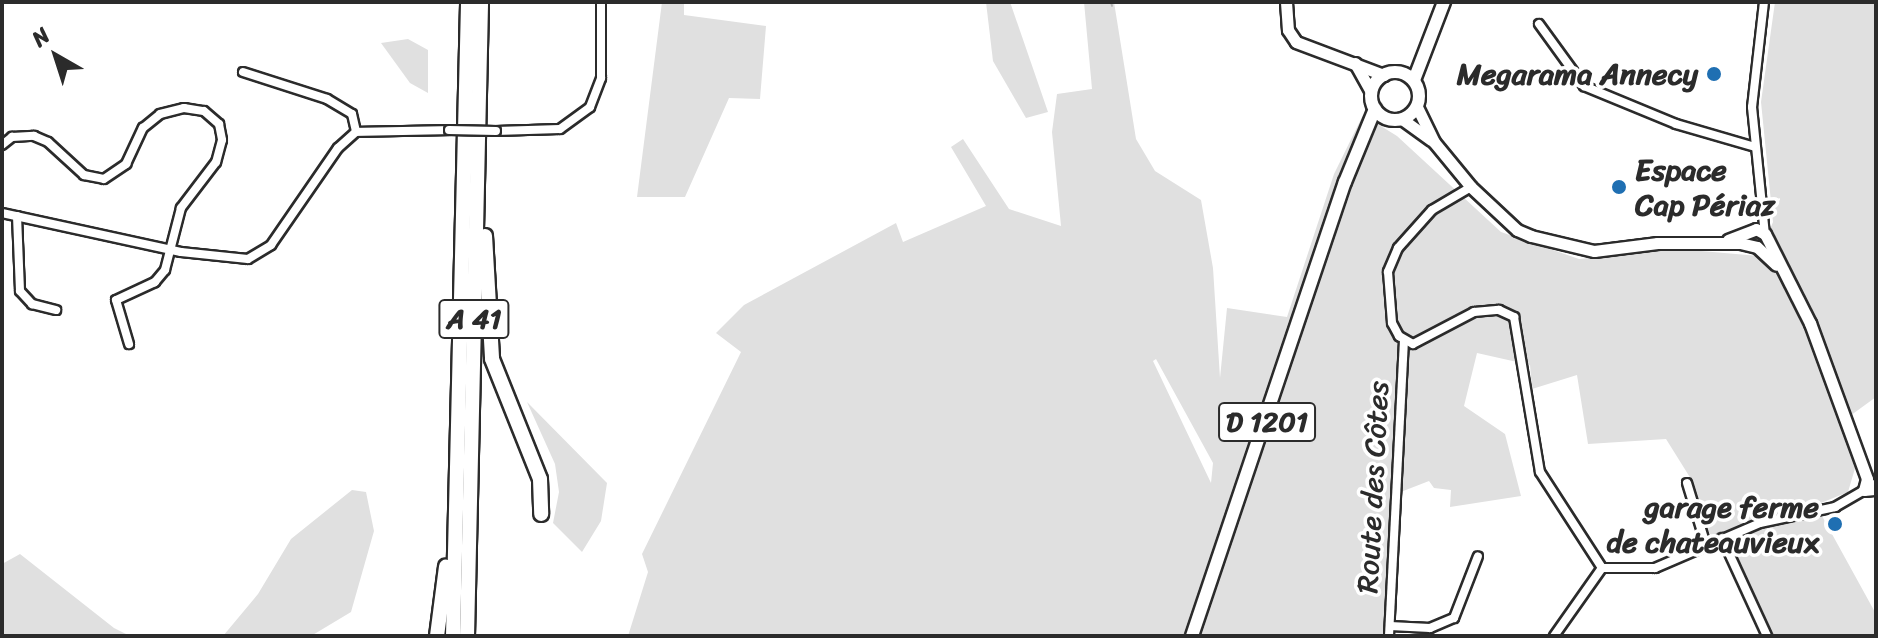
<!DOCTYPE html>
<html>
<head>
<meta charset="utf-8">
<style>
  body { margin:0 }
  #map { position:relative; width:1878px; height:638px; overflow:hidden; background:#fff; font-family:Sriracha,sans-serif }
  div>[style] { position:absolute }
  [style*='--x'] { left:calc(var(--x)*1px); top:calc(var(--y)*1px); width:calc(var(--w)*1px); rotate:calc(var(--a)*1deg) }
  .green>* { inset:0; background:#e0e0e0 }
  .stream>* { height:2px; margin:-1px; padding:0 1px; transform-origin:1px; border-radius:1px; background:#b6b6b6 }
  .roads { filter:drop-shadow(2px 0 #2b2b2b) drop-shadow(-2px 0 #2b2b2b) drop-shadow(0 2px #2b2b2b) drop-shadow(0 -2px #2b2b2b) }
  .street>* { height:8px; margin:-4px; padding:0 4px; transform-origin:4px; border-radius:4px; background:#fff }
  .secondary>* { height:11px; margin:-5.5px; padding:0 5.5px; transform-origin:5.5px; border-radius:5.5px; background:#fff }
  .primary>* { height:12px; margin:-6px; padding:0 6px; transform-origin:6px; border-radius:6px; background:#fff }
  .primary>.ring { margin:-6px; padding:0; box-sizing:content-box; background:none; border:12px solid #fff; border-radius:50% }
  .highway>* { height:14px; margin:-7px; padding:0 7px; transform-origin:7px; border-radius:7px; background:#fff }
  .bridges { filter:drop-shadow(2px 0 #2b2b2b) drop-shadow(-2px 0 #2b2b2b) drop-shadow(0 2px #2b2b2b) drop-shadow(0 -2px #2b2b2b) }
  .street-bridge>* { height:8px; margin:-4px; padding:0 4px; transform-origin:4px; border-radius:4px; background:#fff }
  .dots>* { width:22px; height:22px; translate:-50% -50%; box-sizing:border-box; border:4px solid #fff; border-radius:50% }
  span { translate:-50% -50%; white-space:nowrap; text-align:center; line-height:1.15; -webkit-text-stroke:7px #fff; paint-order:stroke }
  .shield-label span { padding:2px 6px; background:#fff; border:2px solid; border-radius:6px; -webkit-text-stroke-width:0 }
  .shield-label { font-size:28px; color:#2b2b2b; font-weight:700 }
  .poi-label { font-size:30px; color:#2b2b2b; font-weight:700 }
  .right { translate:-100% -50%; text-align:right }
  .left { translate:0 -50%; text-align:left }
  .street-label { font-size:30px; color:#2b2b2b }
  .frame { position:absolute; inset:0; border:4px solid #2b2b2b; pointer-events:none }
  .north { position:absolute; left:16px; top:16px; width:80px; height:80px; -webkit-text-stroke:6px #fff; paint-order:stroke; rotate:321deg; font-size:22px; font-weight:700; line-height:32px; text-align:center; color:#2b2b2b }
  .north::after { content:''; display:block; margin:auto; width:28px; height:36px; background:#2b2b2b; clip-path:polygon(50% 0,100% 100%,50% 72%,0 100%) }
</style>
</head>
<body>
<div id="map">
  <div class="green">
    <i style="clip-path:polygon(662px 2px,684px 2px,684px 15px,766px 26px,760px 99px,729px 98px,685px 197px,637px 197px)"></i>
    <i style="clip-path:polygon(986px 2px,1010px 2px,1048px 112px,1026px 118px,993px 61px)"></i>
    <i style="clip-path:polygon(evenodd,1084px 2px,1114px 2px,1136px 139px,1155px 171px,1201px 200px,1213px 268px,1220px 378px,1227px 308px,1287px 317px,1334px 174px,1363px 115px,1397px 136px,1501px 232px,1579px 259px,1678px 249px,1759px 256px,1773px 222px,1761px 102px,1775px 2px,1876px 2px,1876px 397px,1843px 421px,1856px 465px,1848px 492px,1816px 505px,1876px 614px,1876px 636px,1771px 636px,1723px 532px,1711px 535px,1704px 525px,1691px 479px,1666px 439px,1588px 444px,1577px 375px,1532px 389px,1530px 365px,1477px 353px,1464px 406px,1505px 434px,1521px 496px,1450px 507px,1451px 490px,1434px 488px,1429px 481px,1393px 495px,1385px 636px,628px 636px,648px 572px,642px 554px,741px 352px,716px 333px,744px 305px,896px 223px,903px 242px,986px 206px,951px 147px,963px 139px,1009px 209px,1061px 226px,1052px 132px,1057px 94px,1092px 89px,1084px 2px,1156px 359px,1213px 463px,1211px 483px,1153px 361px,1156px 359px)"></i>
    <i style="clip-path:polygon(408px 39px,428px 50px,428px 93px,410px 83px,381px 43px)"></i>
    <i style="clip-path:polygon(527px 402px,607px 483px,601px 521px,582px 552px,553px 523px,559px 492px,555px 464px)"></i>
    <i style="clip-path:polygon(352px 490px,366px 492px,374px 531px,351px 612px,311px 636px,223px 636px,258px 594px,291px 539px)"></i>
    <i style="clip-path:polygon(20px 554px,114px 628px,130px 636px,2px 636px,2px 564px)"></i>
  </div>
  <div class="stream">
    <i style="--x:1111;--y:2;--w:4;--a:76"></i>
  </div>
  <div class="roads">
    <div class="street">
      <i style="--x:1764;--y:2;--w:106;--a:96.5"></i>
      <i style="--x:1752;--y:107;--w:128;--a:84.2"></i>
      <i style="--x:1539;--y:24;--w:77;--a:54"></i>
      <i style="--x:1584;--y:86;--w:100;--a:22.4"></i>
      <i style="--x:1676;--y:124;--w:82;--a:16.2"></i>
      <i style="--x:243;--y:72;--w:88;--a:17.8"></i>
      <i style="--x:327;--y:99;--w:29;--a:31"></i>
      <i style="--x:352;--y:114;--w:18;--a:77"></i>
      <i style="--x:496;--y:131;--w:64;--a:-1.8"></i>
      <i style="--x:560;--y:129;--w:37;--a:-36"></i>
      <i style="--x:590;--y:107;--w:31;--a:-69"></i>
      <i style="--x:601;--y:78;--w:76;--a:-90"></i>
      <i style="--x:2;--y:145;--w:13;--a:-39"></i>
      <i style="--x:12;--y:137;--w:22;--a:-3"></i>
      <i style="--x:34;--y:136;--w:15;--a:23"></i>
      <i style="--x:48;--y:142;--w:49;--a:42.5"></i>
      <i style="--x:84;--y:175;--w:20;--a:11"></i>
      <i style="--x:104;--y:179;--w:27;--a:-34"></i>
      <i style="--x:126;--y:164;--w:40;--a:-65"></i>
      <i style="--x:143;--y:128;--w:22;--a:-39"></i>
      <i style="--x:160;--y:114;--w:25;--a:-14"></i>
      <i style="--x:184;--y:108;--w:20;--a:9"></i>
      <i style="--x:204;--y:111;--w:20;--a:41"></i>
      <i style="--x:219;--y:124;--w:16;--a:79"></i>
      <i style="--x:222;--y:140;--w:23;--a:105"></i>
      <i style="--x:216;--y:162;--w:58;--a:127.3"></i>
      <i style="--x:181;--y:208;--w:64;--a:104.5"></i>
      <i style="--x:165;--y:270;--w:16;--a:130"></i>
      <i style="--x:155;--y:282;--w:43;--a:155.2"></i>
      <i style="--x:116;--y:300;--w:46;--a:73.5"></i>
      <i style="--x:1471;--y:187;--w:45;--a:149.5"></i>
      <i style="--x:1432;--y:210;--w:51;--a:131.8"></i>
      <i style="--x:1398;--y:248;--w:26;--a:113"></i>
      <i style="--x:1388;--y:272;--w:51;--a:85.5"></i>
      <i style="--x:1392;--y:323;--w:15;--a:62"></i>
      <i style="--x:1399;--y:336;--w:16;--a:30"></i>
      <i style="--x:1413;--y:344;--w:69;--a:-27.7"></i>
      <i style="--x:1474;--y:312;--w:25;--a:-5"></i>
      <i style="--x:1499;--y:310;--w:17;--a:25"></i>
      <i style="--x:1514;--y:317;--w:157;--a:80.5"></i>
      <i style="--x:1540;--y:472;--w:114;--a:57.1"></i>
      <i style="--x:1602;--y:568;--w:53;--a:0"></i>
      <i style="--x:1655;--y:568;--w:114;--a:-23.2"></i>
      <i style="--x:1760;--y:523;--w:77;--a:-12"></i>
      <i style="--x:1835;--y:507;--w:34;--a:-30"></i>
      <i style="--x:2;--y:213;--w:183;--a:12.3"></i>
      <i style="--x:181;--y:252;--w:67;--a:6"></i>
      <i style="--x:248;--y:259;--w:27;--a:-31"></i>
      <i style="--x:271;--y:245;--w:118;--a:-55.4"></i>
      <i style="--x:338;--y:148;--w:24;--a:-42"></i>
      <i style="--x:356;--y:132;--w:93;--a:-1.2"></i>
      <i style="--x:17;--y:216;--w:75;--a:87.7"></i>
      <i style="--x:20;--y:291;--w:18;--a:47"></i>
      <i style="--x:32;--y:304;--w:25;--a:14"></i>
      <i style="--x:1687;--y:483;--w:65;--a:73"></i>
      <i style="--x:1875;--y:484;--w:1;--a:0"></i>
      <i style="--x:1722;--y:538;--w:108;--a:65.3"></i>
      <i style="--x:1390;--y:626;--w:40;--a:2.9"></i>
      <i style="--x:1430;--y:628;--w:26;--a:-23"></i>
      <i style="--x:1454;--y:618;--w:66;--a:-68.8"></i>
      <i style="--x:1389;--y:636;--w:296;--a:-87.1"></i>
      <i style="--x:1554;--y:636;--w:83;--a:-54.8"></i>
    </div>
    <div class="secondary">
      <i style="--x:1286;--y:2;--w:28;--a:86"></i>
      <i style="--x:1288;--y:30;--w:14;--a:56"></i>
      <i style="--x:1296;--y:42;--w:94;--a:20.6"></i>
      <i style="--x:1355;--y:63;--w:33;--a:61"></i>
      <i style="--x:1417;--y:107;--w:39;--a:64"></i>
      <i style="--x:1434;--y:142;--w:58;--a:50.6"></i>
      <i style="--x:1471;--y:187;--w:63;--a:43.1"></i>
      <i style="--x:1517;--y:230;--w:15;--a:23"></i>
      <i style="--x:1531;--y:236;--w:65;--a:13.4"></i>
      <i style="--x:1594;--y:251;--w:64;--a:-7.2"></i>
      <i style="--x:1657;--y:243;--w:83;--a:0"></i>
      <i style="--x:1740;--y:243;--w:17;--a:13"></i>
      <i style="--x:1757;--y:247;--w:26;--a:43"></i>
      <i style="--x:1402;--y:119;--w:36;--a:36"></i>
      <i style="--x:1728;--y:240;--w:30;--a:-21"></i>
      <i style="--x:1756;--y:229;--w:10;--a:29"></i>
      <i style="--x:1765;--y:234;--w:100;--a:63.2"></i>
      <i style="--x:1810;--y:323;--w:166;--a:69.9"></i>
      <i style="--x:1867;--y:479;--w:11;--a:105"></i>
      <i style="--x:1864;--y:490;--w:10;--a:-6"></i>
    </div>
    <div class="primary">
      <i class="ring" style="left:1371px;top:72px;width:36px;height:36px"></i>
      <i style="--x:1414;--y:80;--w:84;--a:-69"></i>
      <i style="--x:1192;--y:636;--w:479;--a:-71.4"></i>
      <i style="--x:1345;--y:182;--w:79;--a:-67.7"></i>
    </div>
    <div class="highway">
      <i style="--x:485;--y:236;--w:123;--a:86.7"></i>
      <i style="--x:492;--y:359;--w:129;--a:68.2"></i>
      <i style="--x:540;--y:479;--w:35;--a:88"></i>
      <i style="--x:437;--y:636;--w:70;--a:-82.6"></i>
      <i style="--x:453;--y:636;--w:634;--a:-88.64"></i>
      <i style="--x:467;--y:636;--w:634;--a:-88.73"></i>
    </div>
  </div>
  <div class="bridges">
    <div class="street-bridge">
      <i style="--x:449;--y:130;--w:47;--a:1.2"></i>
    </div>
  </div>
  <div class="dots">
    <i style="left:1714px;top:74px;background:#1f6fb2"></i>
    <i style="left:1619px;top:187px;background:#1f6fb2"></i>
    <i style="left:1835px;top:524px;background:#1f6fb2"></i>
  </div>
  <div class="shield-label">
    <span style="left:474px;top:319px">A 41</span>
    <span style="left:1267px;top:422px">D 1201</span>
  </div>
  <div class="poi-label">
    <span class="right" style="left:1698px;top:74px">Megarama Annecy</span>
    <span class="left" style="left:1635px;top:187px">Espace<br>Cap Périaz</span>
    <span class="right" style="left:1819px;top:524px">garage ferme<br>de chateauvieux</span>
  </div>
  <div class="street-label">
    <span style="left:1373px;top:487px;rotate:-87deg">Route des Côtes</span>
  </div>
  <div class="frame"></div>
  <div class="north">N</div>
</div>
</body>
</html>
